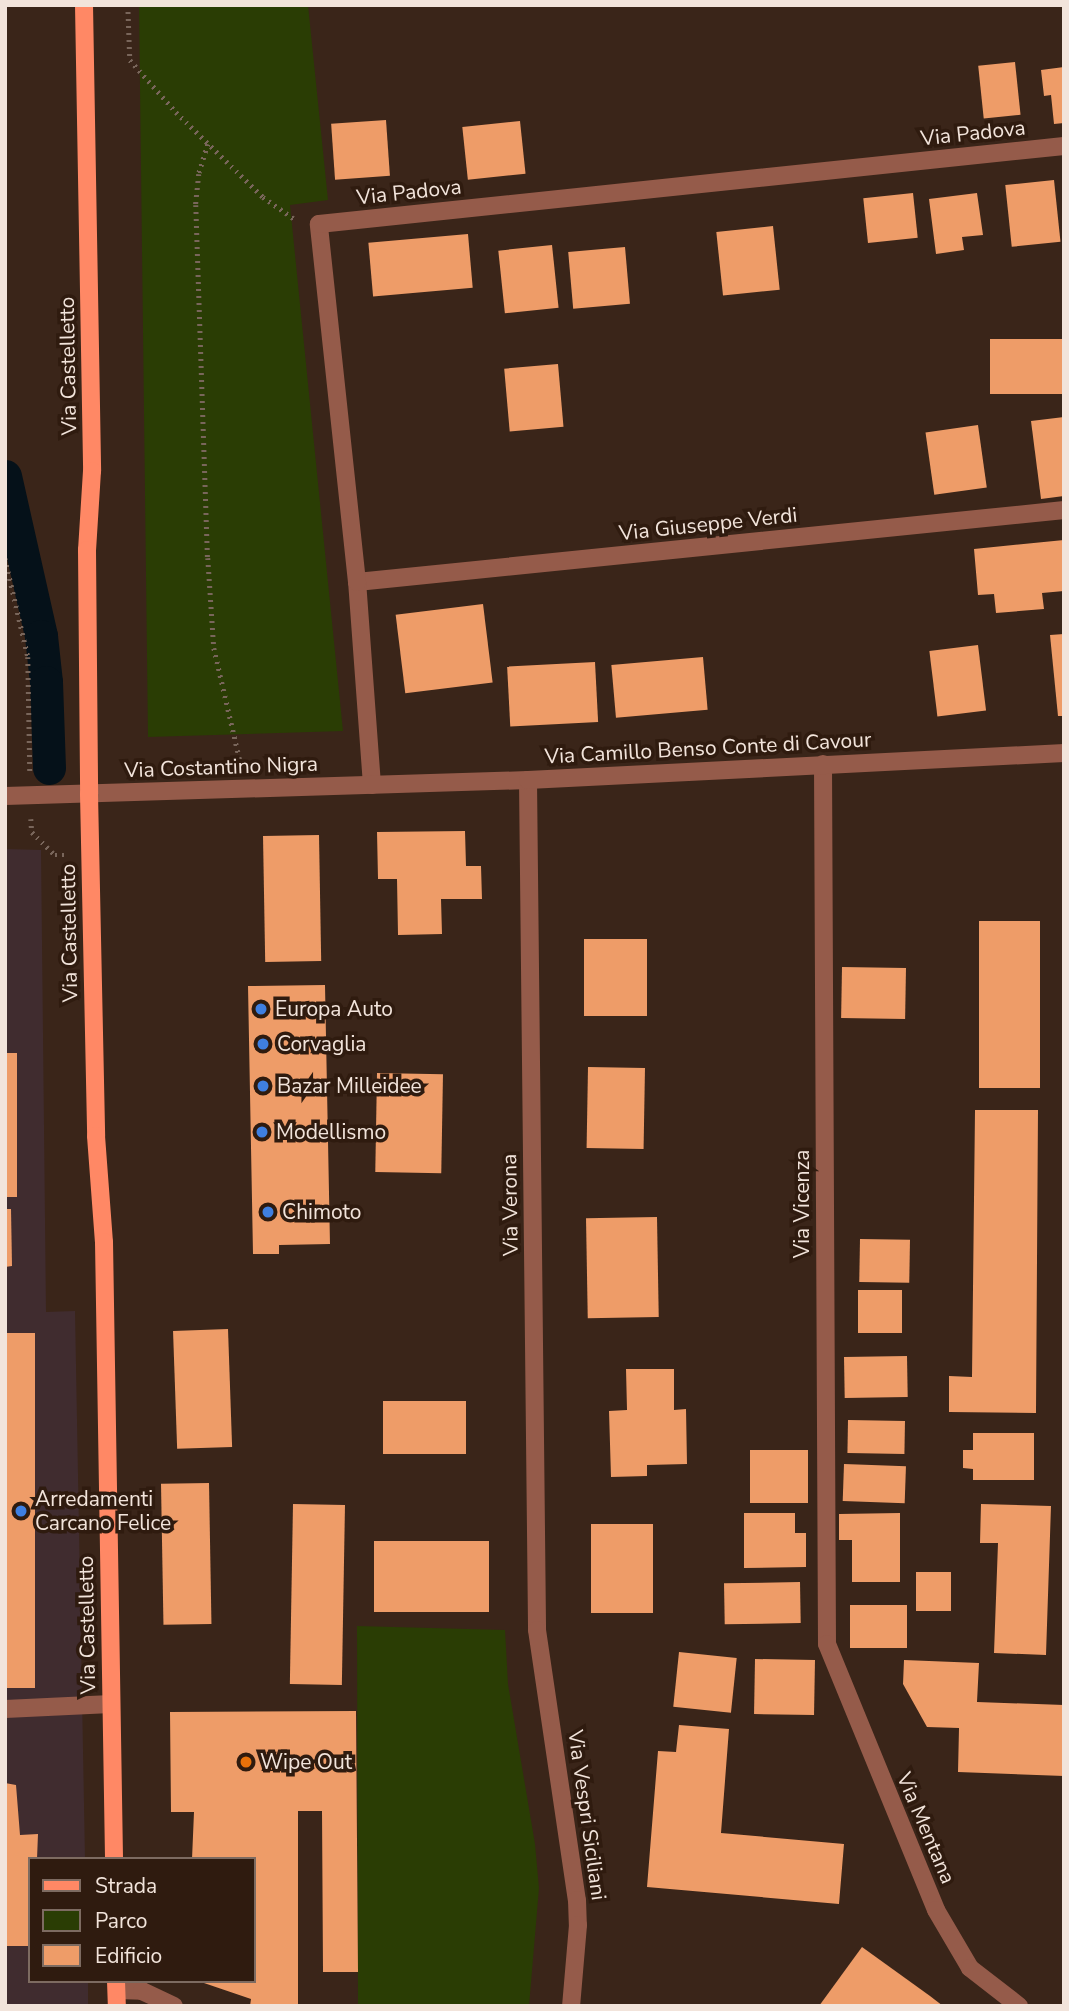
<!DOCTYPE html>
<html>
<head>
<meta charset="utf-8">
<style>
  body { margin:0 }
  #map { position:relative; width:1069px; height:2011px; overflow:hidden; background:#3a2519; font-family:"Nunito Sans",sans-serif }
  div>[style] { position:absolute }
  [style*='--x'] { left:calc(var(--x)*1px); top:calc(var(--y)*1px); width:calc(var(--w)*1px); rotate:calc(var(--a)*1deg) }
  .commercial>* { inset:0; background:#402c2f }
  .green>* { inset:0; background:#2a3d04 }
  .canal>* { height:33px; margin:-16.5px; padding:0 16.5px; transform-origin:16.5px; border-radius:16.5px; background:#051119 }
  .building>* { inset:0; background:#ee9c68; transform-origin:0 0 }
  .path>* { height:4.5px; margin-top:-2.25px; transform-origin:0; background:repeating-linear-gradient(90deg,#79665b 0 2px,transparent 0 7px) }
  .minor>* { height:18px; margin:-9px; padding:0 9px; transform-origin:9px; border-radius:9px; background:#955b4a }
  .major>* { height:18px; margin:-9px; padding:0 9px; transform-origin:9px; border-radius:9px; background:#ff8865 }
  .dots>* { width:19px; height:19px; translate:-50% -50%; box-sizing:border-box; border:4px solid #2f1b0f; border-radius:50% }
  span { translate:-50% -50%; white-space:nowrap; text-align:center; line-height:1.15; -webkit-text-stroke:7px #2f1b0f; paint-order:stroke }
  .street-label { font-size:21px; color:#f2e4db }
  .poi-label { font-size:21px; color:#f2e4db }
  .left { translate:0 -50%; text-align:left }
  .frame { position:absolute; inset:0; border:7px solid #f2e4db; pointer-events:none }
  .legend { position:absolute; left:28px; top:1857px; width:228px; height:126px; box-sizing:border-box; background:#2f1b0f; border:2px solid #7d6b61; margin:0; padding:9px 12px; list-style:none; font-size:21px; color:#f2e4db }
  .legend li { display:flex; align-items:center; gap:14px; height:35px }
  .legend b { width:35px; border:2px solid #7d6b61 }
</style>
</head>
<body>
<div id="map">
  <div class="commercial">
    <i style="clip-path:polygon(5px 849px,41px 850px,46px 1312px,75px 1311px,85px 1859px,30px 1859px,30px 1981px,88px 1981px,88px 2006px,5px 2006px)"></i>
  </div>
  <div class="green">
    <i style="clip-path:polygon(139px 5px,308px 5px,328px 200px,290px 205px,343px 731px,148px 737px)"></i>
    <i style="clip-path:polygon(357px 1626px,505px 1630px,508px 1684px,535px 1844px,539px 1888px,529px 2006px,358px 2006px)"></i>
  </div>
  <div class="canal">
    <i style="--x:5;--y:476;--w:164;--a:77.3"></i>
    <i style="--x:41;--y:636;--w:46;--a:83.8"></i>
    <i style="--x:46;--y:682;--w:86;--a:88"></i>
  </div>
  <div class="building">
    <i style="left:1015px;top:62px;width:53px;height:37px;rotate:84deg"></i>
    <i style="clip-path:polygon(1064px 67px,1064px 123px,1054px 124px,1051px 95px,1044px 96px,1041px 70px)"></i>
    <i style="left:386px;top:120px;width:56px;height:55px;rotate:86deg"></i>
    <i style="left:520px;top:121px;width:53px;height:58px;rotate:84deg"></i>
    <i style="left:1054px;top:180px;width:62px;height:49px;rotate:84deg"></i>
    <i style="left:913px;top:193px;width:45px;height:50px;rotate:84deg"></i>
    <i style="clip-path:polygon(977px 193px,983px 235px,962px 237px,964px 250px,936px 254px,929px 199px)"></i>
    <i style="left:773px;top:226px;width:64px;height:57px;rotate:84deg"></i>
    <i style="left:468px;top:234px;width:54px;height:100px;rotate:85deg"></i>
    <i style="left:552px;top:245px;width:63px;height:54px;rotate:84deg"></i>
    <i style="left:625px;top:247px;width:57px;height:57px;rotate:85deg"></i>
    <i style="left:1064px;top:339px;width:55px;height:74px;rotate:90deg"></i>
    <i style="left:558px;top:364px;width:63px;height:54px;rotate:85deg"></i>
    <i style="clip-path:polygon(1064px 417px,1064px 496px,1041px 499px,1031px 421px)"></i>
    <i style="left:978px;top:425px;width:63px;height:53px;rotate:82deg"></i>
    <i style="clip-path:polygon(1064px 540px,1064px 591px,1042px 593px,1044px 609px,996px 613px,994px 594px,978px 595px,974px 549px)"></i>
    <i style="left:483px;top:604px;width:79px;height:88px;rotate:83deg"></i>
    <i style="clip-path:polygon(1064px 634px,1064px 716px,1058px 716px,1050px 635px)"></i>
    <i style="left:978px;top:645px;width:66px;height:49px;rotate:83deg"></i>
    <i style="left:703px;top:657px;width:53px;height:92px;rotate:85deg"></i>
    <i style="left:595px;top:662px;width:60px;height:88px;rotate:87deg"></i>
    <i style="clip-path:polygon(465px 831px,466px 866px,481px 866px,482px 899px,441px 899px,442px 934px,398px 935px,397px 879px,378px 879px,377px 832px)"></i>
    <i style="left:319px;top:835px;width:126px;height:56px;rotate:89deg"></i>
    <i style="left:1040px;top:921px;width:167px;height:61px;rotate:90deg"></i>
    <i style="left:584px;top:939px;width:63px;height:77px"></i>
    <i style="left:842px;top:967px;width:64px;height:51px;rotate:1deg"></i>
    <i style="clip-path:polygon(325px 985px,330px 1244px,279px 1245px,279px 1254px,253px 1254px,248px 986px)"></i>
    <i style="left:5px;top:1053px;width:12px;height:144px"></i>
    <i style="left:588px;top:1067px;width:57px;height:81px;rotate:1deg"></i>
    <i style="left:377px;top:1073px;width:66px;height:99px;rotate:1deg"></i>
    <i style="clip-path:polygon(975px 1110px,1038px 1110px,1036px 1413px,949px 1412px,949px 1376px,972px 1377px)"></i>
    <i style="clip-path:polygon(5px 1209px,11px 1209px,12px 1266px,5px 1267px)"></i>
    <i style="left:657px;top:1217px;width:100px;height:71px;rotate:89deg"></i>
    <i style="left:860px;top:1239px;width:50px;height:43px;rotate:1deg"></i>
    <i style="left:858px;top:1290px;width:44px;height:43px"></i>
    <i style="left:228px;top:1329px;width:118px;height:55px;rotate:88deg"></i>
    <i style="left:5px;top:1333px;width:30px;height:355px"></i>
    <i style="left:907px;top:1356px;width:41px;height:63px;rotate:89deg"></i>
    <i style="clip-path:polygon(626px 1369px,674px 1369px,674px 1410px,686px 1409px,687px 1464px,647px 1465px,647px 1476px,611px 1477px,609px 1411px,627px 1410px)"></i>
    <i style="left:383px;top:1401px;width:83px;height:53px"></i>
    <i style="left:848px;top:1420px;width:57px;height:33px;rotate:1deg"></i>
    <i style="clip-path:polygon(973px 1433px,1034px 1433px,1034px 1480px,973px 1480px,973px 1469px,963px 1468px,963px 1450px,973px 1450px)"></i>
    <i style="left:750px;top:1450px;width:58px;height:53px"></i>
    <i style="left:844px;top:1464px;width:62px;height:37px;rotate:2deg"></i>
    <i style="left:209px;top:1483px;width:141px;height:48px;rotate:89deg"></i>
    <i style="left:293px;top:1504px;width:52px;height:180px;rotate:1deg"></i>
    <i style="clip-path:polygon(981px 1504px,1051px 1506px,1046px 1655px,994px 1653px,998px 1543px,980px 1543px)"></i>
    <i style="clip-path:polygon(744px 1513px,795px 1513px,795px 1533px,806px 1533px,806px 1567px,744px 1568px)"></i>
    <i style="clip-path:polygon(900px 1513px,900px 1582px,852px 1582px,852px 1540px,839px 1540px,839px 1514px)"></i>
    <i style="left:591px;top:1524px;width:62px;height:89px"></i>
    <i style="left:374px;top:1541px;width:115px;height:71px"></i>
    <i style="left:916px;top:1572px;width:35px;height:39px"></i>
    <i style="left:800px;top:1582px;width:41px;height:76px;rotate:89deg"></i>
    <i style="left:907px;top:1605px;width:43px;height:57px;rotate:90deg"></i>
    <i style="left:679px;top:1652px;width:58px;height:55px;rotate:6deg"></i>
    <i style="left:755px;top:1659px;width:60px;height:55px;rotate:1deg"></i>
    <i style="clip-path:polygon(904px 1660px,979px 1663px,977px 1702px,1064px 1705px,1064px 1776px,958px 1772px,959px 1728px,927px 1727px,903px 1684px)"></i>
    <i style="clip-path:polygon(356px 1711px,358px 1972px,323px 1972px,322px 1811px,298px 1811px,298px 2006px,250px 2006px,251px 1999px,201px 1982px,254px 1981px,254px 1859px,192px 1859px,194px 1812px,171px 1812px,170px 1712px)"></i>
    <i style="clip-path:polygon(679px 1725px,729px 1729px,721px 1833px,844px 1844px,839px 1904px,647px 1887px,658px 1751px,676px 1752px)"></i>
    <i style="clip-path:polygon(5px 1783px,16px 1785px,20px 1835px,38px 1834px,37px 1859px,30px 1859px,30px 1946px,5px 1946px)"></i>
    <i style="clip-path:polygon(862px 1947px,930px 1996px,943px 2006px,819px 2006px)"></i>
  </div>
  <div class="path">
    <i style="--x:128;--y:5;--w:55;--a:87.9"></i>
    <i style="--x:130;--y:60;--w:69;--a:48.5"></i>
    <i style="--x:176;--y:112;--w:122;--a:44.3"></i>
    <i style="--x:263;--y:197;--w:39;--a:35"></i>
    <i style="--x:208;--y:144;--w:31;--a:107"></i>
    <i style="--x:199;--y:174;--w:31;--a:96"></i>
    <i style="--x:196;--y:205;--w:353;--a:88.1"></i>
    <i style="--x:208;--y:558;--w:90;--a:86.2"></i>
    <i style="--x:214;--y:648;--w:120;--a:77"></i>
    <i style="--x:5;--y:558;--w:102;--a:76.9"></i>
    <i style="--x:28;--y:657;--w:114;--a:89"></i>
    <i style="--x:31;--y:819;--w:13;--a:86"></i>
    <i style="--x:32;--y:832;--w:33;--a:45"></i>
    <i style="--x:55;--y:855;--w:11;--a:0"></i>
  </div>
  <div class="minor">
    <i style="--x:357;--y:582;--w:711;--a:-5.81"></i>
    <i style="--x:823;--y:764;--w:880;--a:89.74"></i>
    <i style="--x:827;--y:1644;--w:287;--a:67.7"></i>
    <i style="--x:936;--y:1910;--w:67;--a:59.6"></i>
    <i style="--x:970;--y:1968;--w:62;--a:37.8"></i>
    <i style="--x:528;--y:780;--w:850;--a:89.39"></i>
    <i style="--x:537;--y:1630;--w:273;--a:81.6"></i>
    <i style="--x:577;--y:1900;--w:25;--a:88"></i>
    <i style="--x:578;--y:1925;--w:81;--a:94.9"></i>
    <i style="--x:372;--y:785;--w:204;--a:-94.2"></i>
    <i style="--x:357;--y:582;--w:360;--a:-96.1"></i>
    <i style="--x:319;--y:224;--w:749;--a:-5.98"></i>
    <i style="--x:5;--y:796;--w:523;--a:-1.75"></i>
    <i style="--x:528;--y:780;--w:537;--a:-2.88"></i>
    <i style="--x:5;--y:1709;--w:106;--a:-2.7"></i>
    <i style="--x:117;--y:1990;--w:25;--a:2"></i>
    <i style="--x:142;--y:1991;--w:35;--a:25"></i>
  </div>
  <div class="major">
    <i style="--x:84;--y:5;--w:466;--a:89"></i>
    <i style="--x:92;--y:471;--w:79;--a:93.6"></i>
    <i style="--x:87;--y:550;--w:244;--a:89.5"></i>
    <i style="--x:89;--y:794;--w:342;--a:88.8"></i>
    <i style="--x:96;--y:1136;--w:106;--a:85.7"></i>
    <i style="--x:104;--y:1242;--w:617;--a:89.07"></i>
    <i style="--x:116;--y:1981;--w:25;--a:88"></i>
  </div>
  <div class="dots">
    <i style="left:261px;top:1009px;background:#3f7fe0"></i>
    <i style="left:263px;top:1044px;background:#3f7fe0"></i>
    <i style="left:263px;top:1086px;background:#3f7fe0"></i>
    <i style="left:262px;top:1132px;background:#3f7fe0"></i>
    <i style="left:268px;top:1212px;background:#3f7fe0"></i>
    <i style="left:21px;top:1511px;background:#3f7fe0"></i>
    <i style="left:246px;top:1762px;background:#e8710a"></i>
  </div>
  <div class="street-label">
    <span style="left:973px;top:133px;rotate:-6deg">Via Padova</span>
    <span style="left:409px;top:192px;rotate:-6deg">Via Padova</span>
    <span style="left:68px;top:366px;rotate:-91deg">Via Castelletto</span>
    <span style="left:708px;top:524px;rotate:-6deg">Via Giuseppe Verdi</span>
    <span style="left:708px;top:748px;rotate:-3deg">Via Camillo Benso Conte di Cavour</span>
    <span style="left:221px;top:767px;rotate:-2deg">Via Costantino Nigra</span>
    <span style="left:69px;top:933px;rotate:-91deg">Via Castelletto</span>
    <span style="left:802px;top:1204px;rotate:-90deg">Via Vicenza</span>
    <span style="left:510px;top:1205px;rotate:-91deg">Via Verona</span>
    <span style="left:87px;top:1625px;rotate:-91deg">Via Castelletto</span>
    <span style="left:587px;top:1815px;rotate:82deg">Via Vespri Siciliani</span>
    <span style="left:926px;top:1828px;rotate:67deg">Via Mentana</span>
  </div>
  <div class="poi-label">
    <span class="left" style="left:275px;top:1009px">Europa Auto</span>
    <span class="left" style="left:277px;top:1044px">Corvaglia</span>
    <span class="left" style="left:277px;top:1086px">Bazar Milleidee</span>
    <span class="left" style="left:276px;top:1132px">Modellismo</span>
    <span class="left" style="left:282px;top:1212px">Chimoto</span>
    <span class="left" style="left:35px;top:1511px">Arredamenti<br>Carcano Felice</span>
    <span class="left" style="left:260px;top:1762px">Wipe Out</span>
  </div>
  <div class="frame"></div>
  <ul class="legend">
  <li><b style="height:9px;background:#ff8865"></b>Strada</li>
  <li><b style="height:19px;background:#2a3d04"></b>Parco</li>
  <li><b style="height:19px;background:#ee9c68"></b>Edificio</li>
  </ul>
</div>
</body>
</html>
